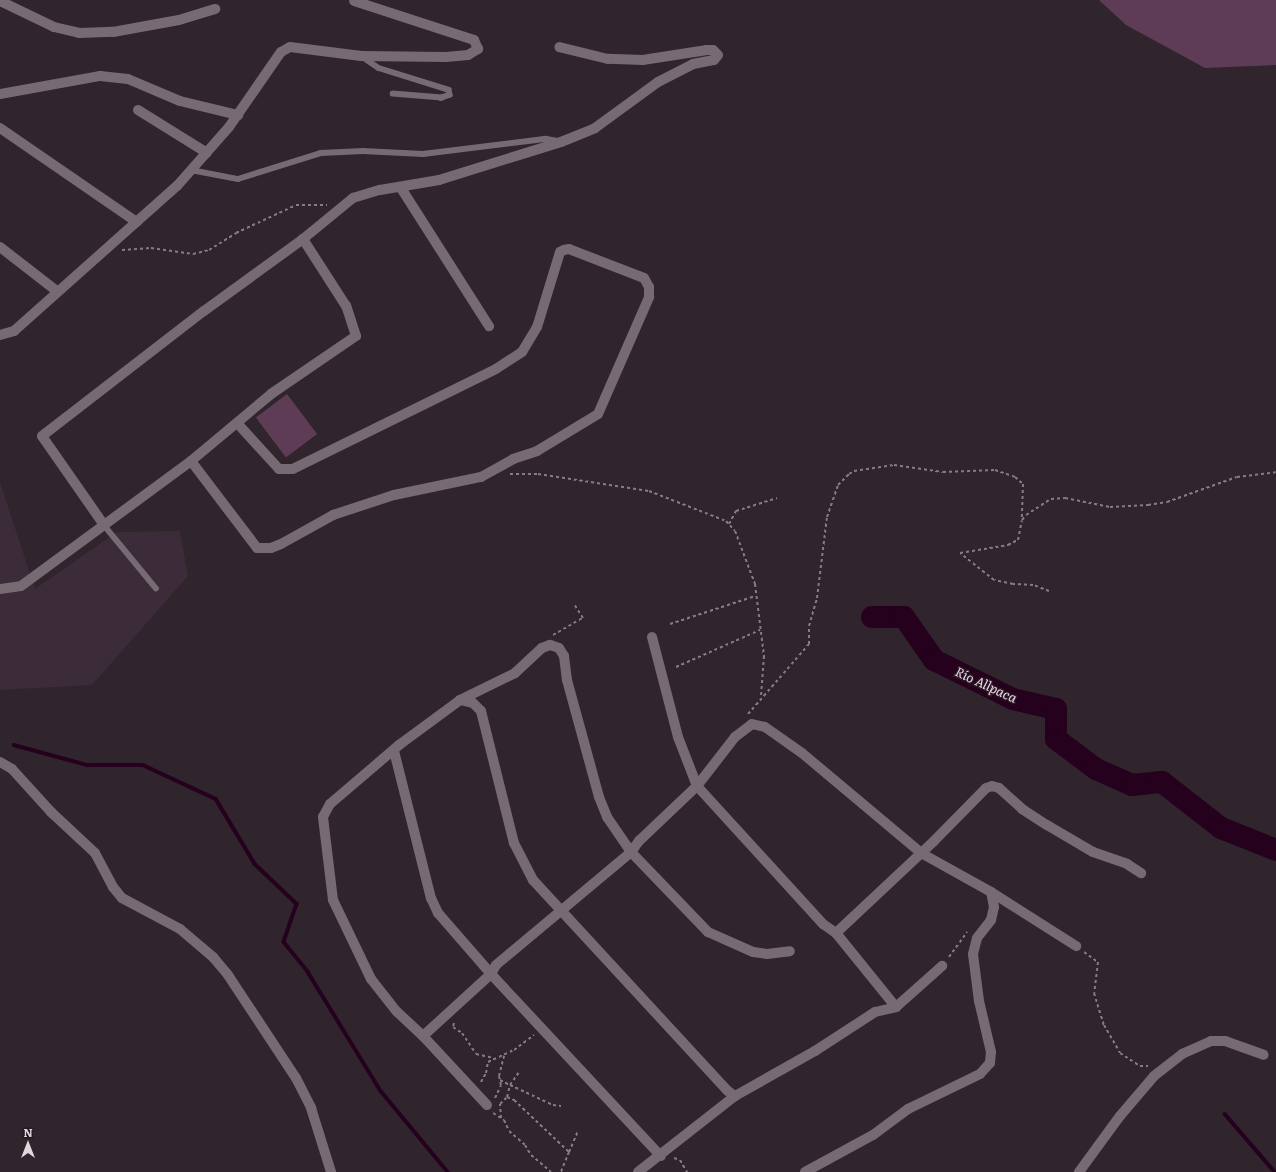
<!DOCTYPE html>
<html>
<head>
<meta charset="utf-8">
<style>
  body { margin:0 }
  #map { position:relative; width:1276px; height:1172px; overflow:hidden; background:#30242d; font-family:Literata,serif }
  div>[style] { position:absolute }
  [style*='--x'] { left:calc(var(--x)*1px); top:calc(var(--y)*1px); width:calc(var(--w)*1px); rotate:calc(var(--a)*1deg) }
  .built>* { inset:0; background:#3c2b38 }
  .green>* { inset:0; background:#5e3c55; transform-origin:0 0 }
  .stream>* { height:3.5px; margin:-1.75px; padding:0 1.75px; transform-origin:1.75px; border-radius:1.75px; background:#25011e }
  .river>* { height:22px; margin:-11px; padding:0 11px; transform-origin:11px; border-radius:11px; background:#25011e }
  .path>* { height:2px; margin-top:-1px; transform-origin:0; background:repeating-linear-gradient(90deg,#867c83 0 3px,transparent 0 6px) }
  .service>* { height:5.5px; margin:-2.75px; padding:0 2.75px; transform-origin:2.75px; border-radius:2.75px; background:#786a73 }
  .minor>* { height:10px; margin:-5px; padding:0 5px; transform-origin:5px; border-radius:5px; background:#786a73 }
  .tertiary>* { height:10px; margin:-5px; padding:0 5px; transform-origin:5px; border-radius:5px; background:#786a73 }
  span { translate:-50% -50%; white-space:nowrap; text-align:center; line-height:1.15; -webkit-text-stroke:3px #261b23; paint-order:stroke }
  .water-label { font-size:13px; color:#f7d4ed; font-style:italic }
  .north { position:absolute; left:8px; top:1124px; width:40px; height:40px; -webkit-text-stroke:3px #261b23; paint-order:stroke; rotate:0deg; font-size:11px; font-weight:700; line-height:16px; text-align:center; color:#e0d8dd }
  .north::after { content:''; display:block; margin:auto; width:14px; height:18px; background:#e0d8dd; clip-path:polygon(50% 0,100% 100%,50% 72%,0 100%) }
</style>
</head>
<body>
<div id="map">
  <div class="built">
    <i style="clip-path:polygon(0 482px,35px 589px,117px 532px,180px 531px,188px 576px,92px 685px,0 690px)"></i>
  </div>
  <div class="green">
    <i style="clip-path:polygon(1099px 0,1276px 0,1276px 65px,1205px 68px,1126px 25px)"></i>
    <i style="left:287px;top:394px;width:50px;height:39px;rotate:53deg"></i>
  </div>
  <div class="stream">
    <i style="--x:14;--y:745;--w:76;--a:15.3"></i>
    <i style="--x:87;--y:765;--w:56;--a:0"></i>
    <i style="--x:143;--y:765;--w:81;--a:25"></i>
    <i style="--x:216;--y:799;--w:76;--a:59"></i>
    <i style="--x:255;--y:864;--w:58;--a:43.6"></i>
    <i style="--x:297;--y:904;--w:40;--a:108.9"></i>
    <i style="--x:284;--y:942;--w:38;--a:51"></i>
    <i style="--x:308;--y:972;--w:140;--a:58.5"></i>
    <i style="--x:381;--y:1091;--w:105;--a:50.4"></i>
    <i style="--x:1225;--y:1114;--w:77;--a:49.2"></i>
  </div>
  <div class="river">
    <i style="--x:872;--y:617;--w:32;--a:0"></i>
    <i style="--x:904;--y:617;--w:52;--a:55.1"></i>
    <i style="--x:934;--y:660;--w:88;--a:26.3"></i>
    <i style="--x:1013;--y:699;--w:44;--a:13.1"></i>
    <i style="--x:1056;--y:709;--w:30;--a:90"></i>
    <i style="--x:1056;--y:739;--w:50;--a:36.9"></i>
    <i style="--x:1096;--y:769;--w:39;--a:24"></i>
    <i style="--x:1132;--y:785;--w:30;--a:-6"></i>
    <i style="--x:1162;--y:782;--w:75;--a:37.9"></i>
    <i style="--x:1221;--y:828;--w:59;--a:21.8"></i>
  </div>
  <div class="path">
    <i style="--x:122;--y:250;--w:29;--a:-4"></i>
    <i style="--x:151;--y:248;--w:42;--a:8.1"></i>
    <i style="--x:193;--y:254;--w:16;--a:-14"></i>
    <i style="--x:209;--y:250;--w:32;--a:-32"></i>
    <i style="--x:236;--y:233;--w:66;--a:-25"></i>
    <i style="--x:296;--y:205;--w:31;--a:0"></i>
    <i style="--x:510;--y:474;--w:28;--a:0"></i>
    <i style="--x:538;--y:474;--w:112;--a:8.7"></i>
    <i style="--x:649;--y:491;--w:83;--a:21.3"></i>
    <i style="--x:726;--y:521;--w:13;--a:48"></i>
    <i style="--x:735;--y:531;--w:57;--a:69.3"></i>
    <i style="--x:755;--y:584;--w:73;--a:82.9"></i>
    <i style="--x:764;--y:656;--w:40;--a:94.3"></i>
    <i style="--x:729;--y:524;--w:15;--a:-62"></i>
    <i style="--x:736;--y:511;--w:43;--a:-17.6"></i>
    <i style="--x:1049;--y:591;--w:17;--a:-159"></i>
    <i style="--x:1033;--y:585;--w:20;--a:-177"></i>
    <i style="--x:1013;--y:584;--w:19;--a:-168"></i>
    <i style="--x:994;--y:580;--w:43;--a:-141.5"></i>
    <i style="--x:960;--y:553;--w:49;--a:-9.5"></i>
    <i style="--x:1008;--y:545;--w:11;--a:-27"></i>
    <i style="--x:1018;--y:540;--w:20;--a:-79"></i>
    <i style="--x:1022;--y:520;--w:6;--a:-51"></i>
    <i style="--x:1026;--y:515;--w:30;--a:-33"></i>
    <i style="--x:1051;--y:499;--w:14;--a:-4"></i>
    <i style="--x:1065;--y:498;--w:46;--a:11.3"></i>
    <i style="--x:1110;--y:507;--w:38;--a:-3"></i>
    <i style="--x:1148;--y:505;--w:19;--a:-9"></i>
    <i style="--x:1167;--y:502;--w:74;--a:-19.7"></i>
    <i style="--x:1237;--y:477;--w:39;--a:-7"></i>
    <i style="--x:670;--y:624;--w:89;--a:-18.2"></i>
    <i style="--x:553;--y:635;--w:34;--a:-30"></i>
    <i style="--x:583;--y:618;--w:17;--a:-123"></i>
    <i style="--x:676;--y:667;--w:92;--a:-23.8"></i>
    <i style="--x:748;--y:714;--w:93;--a:-48.9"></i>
    <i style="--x:809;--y:644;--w:18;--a:-90"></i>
    <i style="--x:809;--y:626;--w:29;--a:-74"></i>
    <i style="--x:817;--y:598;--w:82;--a:-83"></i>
    <i style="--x:827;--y:517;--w:34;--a:-71"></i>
    <i style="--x:838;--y:485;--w:16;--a:-45"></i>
    <i style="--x:849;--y:474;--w:6;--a:-31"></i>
    <i style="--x:854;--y:471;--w:40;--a:-8.5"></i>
    <i style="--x:894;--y:465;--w:49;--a:8.1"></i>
    <i style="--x:943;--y:472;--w:52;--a:-2.2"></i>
    <i style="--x:995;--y:470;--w:21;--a:19"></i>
    <i style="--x:1015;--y:477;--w:11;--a:41"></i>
    <i style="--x:1023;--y:484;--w:36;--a:92"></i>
    <i style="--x:1084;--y:952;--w:17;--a:36"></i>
    <i style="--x:1098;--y:962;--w:31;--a:97"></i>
    <i style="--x:1094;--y:993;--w:34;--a:73"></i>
    <i style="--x:1104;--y:1025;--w:32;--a:60"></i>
    <i style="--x:1120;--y:1053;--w:24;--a:33"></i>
    <i style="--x:1140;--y:1066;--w:8;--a:0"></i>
    <i style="--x:949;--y:957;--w:31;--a:-54"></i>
    <i style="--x:454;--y:1023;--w:4;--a:104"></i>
    <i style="--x:453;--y:1027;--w:11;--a:34"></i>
    <i style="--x:462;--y:1033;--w:25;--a:56"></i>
    <i style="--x:476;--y:1054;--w:18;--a:13"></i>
    <i style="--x:500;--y:1080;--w:11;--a:27"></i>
    <i style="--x:510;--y:1085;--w:16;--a:-55"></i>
    <i style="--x:481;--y:1082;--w:10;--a:-61"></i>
    <i style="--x:486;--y:1073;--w:11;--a:-80"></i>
    <i style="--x:488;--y:1062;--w:29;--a:-25"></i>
    <i style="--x:514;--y:1050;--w:25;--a:-37"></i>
    <i style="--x:507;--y:1097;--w:8;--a:23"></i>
    <i style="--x:514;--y:1100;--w:76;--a:43.4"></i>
    <i style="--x:569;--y:1152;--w:22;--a:112"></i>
    <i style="--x:495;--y:1098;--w:14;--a:-65"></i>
    <i style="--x:501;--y:1085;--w:9;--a:-103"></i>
    <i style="--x:499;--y:1076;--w:21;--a:-76"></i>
    <i style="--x:493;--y:1113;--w:13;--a:32"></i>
    <i style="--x:504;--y:1120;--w:12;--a:66"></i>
    <i style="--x:509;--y:1131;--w:21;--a:41"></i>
    <i style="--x:525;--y:1145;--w:12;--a:59"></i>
    <i style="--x:531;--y:1155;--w:26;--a:40"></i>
    <i style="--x:501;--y:1118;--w:14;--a:-94"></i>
    <i style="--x:500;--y:1104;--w:10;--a:-45"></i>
    <i style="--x:507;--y:1097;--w:12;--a:-76"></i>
    <i style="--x:510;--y:1085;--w:47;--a:24.9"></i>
    <i style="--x:553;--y:1105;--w:8;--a:7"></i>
    <i style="--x:569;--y:1152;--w:23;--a:-67"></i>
    <i style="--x:674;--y:1158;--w:6;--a:18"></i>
    <i style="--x:680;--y:1160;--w:14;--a:60"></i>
  </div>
  <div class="service">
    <i style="--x:363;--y:57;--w:19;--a:35"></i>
    <i style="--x:379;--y:68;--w:73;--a:17.4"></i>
    <i style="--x:449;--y:90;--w:5;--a:79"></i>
    <i style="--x:450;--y:95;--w:9;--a:159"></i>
    <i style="--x:442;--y:98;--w:49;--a:-175.3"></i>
    <i style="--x:191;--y:170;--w:48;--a:10.8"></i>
    <i style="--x:238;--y:179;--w:87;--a:-17.4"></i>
    <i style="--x:321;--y:153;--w:42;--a:-2.7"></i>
    <i style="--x:363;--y:151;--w:60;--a:2.9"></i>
    <i style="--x:423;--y:154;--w:124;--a:-7"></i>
    <i style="--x:546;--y:139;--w:12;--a:9"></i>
    <i style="--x:104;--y:525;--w:82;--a:50.5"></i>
  </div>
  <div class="minor">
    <i style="--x:0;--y:1;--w:60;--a:25.7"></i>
    <i style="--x:54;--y:27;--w:26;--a:13"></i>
    <i style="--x:79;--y:33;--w:34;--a:-2"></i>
    <i style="--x:113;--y:32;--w:67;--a:-10.3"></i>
    <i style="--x:179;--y:20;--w:38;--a:-17"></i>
    <i style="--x:0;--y:94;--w:102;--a:-10.2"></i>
    <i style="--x:100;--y:76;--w:28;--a:6"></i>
    <i style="--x:128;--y:79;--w:56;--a:22.9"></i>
    <i style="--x:180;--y:101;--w:60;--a:13.6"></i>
    <i style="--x:138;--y:110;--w:81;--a:31.9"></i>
    <i style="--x:0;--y:128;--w:166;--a:34.5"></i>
    <i style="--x:401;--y:188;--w:164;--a:57.5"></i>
    <i style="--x:0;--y:247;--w:73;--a:37.8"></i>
    <i style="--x:0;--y:335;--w:15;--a:-16"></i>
    <i style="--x:14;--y:331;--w:218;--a:-41.7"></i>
    <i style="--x:177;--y:186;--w:79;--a:-48.6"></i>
    <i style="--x:229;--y:127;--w:91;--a:-55.3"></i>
    <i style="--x:281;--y:52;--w:10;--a:-29"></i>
    <i style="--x:290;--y:47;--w:72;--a:7.2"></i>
    <i style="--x:361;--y:56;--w:85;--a:0.7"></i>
    <i style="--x:446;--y:57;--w:22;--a:-5"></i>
    <i style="--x:468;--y:55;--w:12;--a:-31"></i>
    <i style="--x:478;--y:49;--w:10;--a:-114"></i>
    <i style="--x:474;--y:40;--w:126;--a:-162"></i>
    <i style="--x:191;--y:461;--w:109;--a:52.8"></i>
    <i style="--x:257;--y:548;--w:14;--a:0"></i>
    <i style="--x:271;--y:548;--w:11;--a:-22"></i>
    <i style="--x:281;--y:544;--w:60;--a:-29.1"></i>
    <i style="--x:333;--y:515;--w:64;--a:-18.2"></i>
    <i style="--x:394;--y:495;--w:89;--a:-11.7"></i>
    <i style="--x:481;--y:477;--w:37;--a:-29"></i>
    <i style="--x:513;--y:459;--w:25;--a:-18"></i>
    <i style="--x:537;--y:451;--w:71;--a:-31.2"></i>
    <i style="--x:598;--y:414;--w:128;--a:-66.4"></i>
    <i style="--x:649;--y:297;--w:10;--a:-90"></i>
    <i style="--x:649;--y:287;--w:10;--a:-119"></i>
    <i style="--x:644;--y:278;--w:80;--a:-158.9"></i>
    <i style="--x:569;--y:249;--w:5;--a:169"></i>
    <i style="--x:564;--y:250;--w:4;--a:153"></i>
    <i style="--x:560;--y:252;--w:78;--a:107"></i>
    <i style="--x:537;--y:327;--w:29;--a:121"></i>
    <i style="--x:522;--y:352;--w:31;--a:147"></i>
    <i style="--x:496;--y:369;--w:226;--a:153.8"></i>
    <i style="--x:293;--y:469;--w:14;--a:180"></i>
    <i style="--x:279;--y:469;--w:62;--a:-132.4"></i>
    <i style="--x:104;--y:525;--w:108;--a:-124.9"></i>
    <i style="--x:42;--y:436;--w:205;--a:-37.7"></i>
    <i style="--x:204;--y:311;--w:122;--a:-36"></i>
    <i style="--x:303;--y:239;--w:65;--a:-39.4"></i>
    <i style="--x:353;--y:198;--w:28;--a:-17"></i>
    <i style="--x:380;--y:190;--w:60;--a:-9.6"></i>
    <i style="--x:439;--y:180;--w:128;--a:-17.3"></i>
    <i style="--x:561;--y:142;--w:37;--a:-22"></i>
    <i style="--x:595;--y:128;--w:78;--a:-36.1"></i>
    <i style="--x:658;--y:82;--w:39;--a:-27"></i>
    <i style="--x:693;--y:64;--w:21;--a:-11"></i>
    <i style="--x:714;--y:60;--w:6;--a:-51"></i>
    <i style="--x:718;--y:55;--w:7;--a:-135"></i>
    <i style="--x:713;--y:50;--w:6;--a:180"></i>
    <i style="--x:707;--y:50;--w:65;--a:171.1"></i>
    <i style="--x:643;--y:60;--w:35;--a:-178"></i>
    <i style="--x:608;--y:59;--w:50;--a:-166.2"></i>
    <i style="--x:0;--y:589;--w:21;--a:-8"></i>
    <i style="--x:21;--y:586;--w:211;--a:-36.3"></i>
    <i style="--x:191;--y:461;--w:104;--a:-39.9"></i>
    <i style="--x:271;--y:394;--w:103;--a:-34.3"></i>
    <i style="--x:356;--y:336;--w:32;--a:-108"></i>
    <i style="--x:346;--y:306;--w:80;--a:-122.7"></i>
    <i style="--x:652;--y:637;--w:103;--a:75.4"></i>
    <i style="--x:678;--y:737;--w:53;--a:68.8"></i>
    <i style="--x:697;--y:786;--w:187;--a:47.6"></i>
    <i style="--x:823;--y:924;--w:16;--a:35"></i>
    <i style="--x:836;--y:933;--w:95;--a:51"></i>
    <i style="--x:460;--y:700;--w:13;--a:13"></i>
    <i style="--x:473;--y:703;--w:11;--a:45"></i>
    <i style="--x:481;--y:711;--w:136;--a:76"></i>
    <i style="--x:514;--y:843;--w:42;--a:62.8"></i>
    <i style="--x:533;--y:880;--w:287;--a:47.3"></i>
    <i style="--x:728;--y:1091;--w:9;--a:36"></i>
    <i style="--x:394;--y:751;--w:152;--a:75.9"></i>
    <i style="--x:431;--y:898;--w:17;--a:65"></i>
    <i style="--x:438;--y:913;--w:81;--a:49"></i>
    <i style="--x:491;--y:974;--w:249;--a:47"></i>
    <i style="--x:836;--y:933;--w:134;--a:-43.2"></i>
    <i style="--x:934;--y:841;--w:74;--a:-45.5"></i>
    <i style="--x:986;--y:788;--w:6;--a:-18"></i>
    <i style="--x:992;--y:786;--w:7;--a:16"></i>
    <i style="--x:999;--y:788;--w:31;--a:42"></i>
    <i style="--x:1022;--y:809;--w:30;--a:33"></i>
    <i style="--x:1047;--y:825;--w:53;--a:30.4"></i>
    <i style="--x:1093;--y:852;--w:36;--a:19"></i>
    <i style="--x:1127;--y:864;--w:17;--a:33"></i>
    <i style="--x:423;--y:1036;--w:92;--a:-42.4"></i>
    <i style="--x:491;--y:974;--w:10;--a:-61"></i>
    <i style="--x:496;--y:965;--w:176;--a:-39.9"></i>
    <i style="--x:631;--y:852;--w:14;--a:-54"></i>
    <i style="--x:639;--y:841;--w:80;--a:-43.5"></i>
    <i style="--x:697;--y:786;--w:62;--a:-52.2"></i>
    <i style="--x:735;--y:737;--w:21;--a:-37"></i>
    <i style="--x:752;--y:724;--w:13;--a:13"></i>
    <i style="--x:765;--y:727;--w:45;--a:35.1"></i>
    <i style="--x:802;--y:753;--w:155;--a:40"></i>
    <i style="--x:921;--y:853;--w:80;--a:29.1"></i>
    <i style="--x:991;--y:892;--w:101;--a:32.4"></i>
    <i style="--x:487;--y:1105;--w:94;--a:-132.8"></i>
    <i style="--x:423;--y:1036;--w:35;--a:-137"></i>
    <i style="--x:397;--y:1012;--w:42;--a:-128.2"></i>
    <i style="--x:371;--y:979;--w:88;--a:-115.7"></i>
    <i style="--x:333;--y:900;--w:84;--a:-96.9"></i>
    <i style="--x:323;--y:817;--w:15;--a:-62"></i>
    <i style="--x:330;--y:804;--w:91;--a:-40.5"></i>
    <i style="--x:399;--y:745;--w:76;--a:-36.4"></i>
    <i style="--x:460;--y:700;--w:61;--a:-26.1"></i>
    <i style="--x:515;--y:673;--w:37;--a:-43"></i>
    <i style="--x:542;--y:648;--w:9;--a:-21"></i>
    <i style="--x:550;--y:645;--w:9;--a:18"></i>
    <i style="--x:559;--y:648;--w:9;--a:58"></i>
    <i style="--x:564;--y:656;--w:24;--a:83"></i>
    <i style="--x:567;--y:680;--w:121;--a:74.7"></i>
    <i style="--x:599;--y:797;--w:22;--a:68"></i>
    <i style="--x:607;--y:817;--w:42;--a:55.6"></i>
    <i style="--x:631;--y:852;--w:111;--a:46.1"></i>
    <i style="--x:708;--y:932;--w:49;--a:24"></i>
    <i style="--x:753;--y:952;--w:14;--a:8"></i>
    <i style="--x:767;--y:954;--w:23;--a:-7"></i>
    <i style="--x:638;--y:1172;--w:123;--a:-38.1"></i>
    <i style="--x:735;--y:1096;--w:92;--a:-29.4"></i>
    <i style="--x:815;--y:1051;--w:72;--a:-33"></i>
    <i style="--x:875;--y:1012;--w:22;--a:-13"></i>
    <i style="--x:896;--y:1007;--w:62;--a:-41.7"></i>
    <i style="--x:805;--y:1172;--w:77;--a:-28.6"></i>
    <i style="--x:873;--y:1135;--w:44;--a:-36.6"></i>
    <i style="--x:908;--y:1109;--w:80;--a:-25.9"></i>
    <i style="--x:980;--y:1074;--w:15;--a:-48"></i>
    <i style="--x:990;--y:1063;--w:11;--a:-85"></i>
    <i style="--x:991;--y:1052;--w:52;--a:-103.2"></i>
    <i style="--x:979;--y:1001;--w:47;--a:-97.3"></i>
    <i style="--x:973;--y:954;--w:16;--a:-76"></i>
    <i style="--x:977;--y:938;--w:23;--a:-52"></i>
    <i style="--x:991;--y:920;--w:13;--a:-77"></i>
    <i style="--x:994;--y:907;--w:15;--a:-101"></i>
    <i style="--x:1079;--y:1172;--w:69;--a:-53.8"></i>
    <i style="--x:1120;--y:1116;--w:52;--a:-49.6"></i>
    <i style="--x:1154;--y:1076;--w:36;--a:-38"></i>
    <i style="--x:1182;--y:1054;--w:32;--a:-24"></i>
    <i style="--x:1211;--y:1041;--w:14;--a:0"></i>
    <i style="--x:1225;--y:1041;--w:41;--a:19.7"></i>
  </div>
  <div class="tertiary">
    <i style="--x:0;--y:762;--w:14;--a:30"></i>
    <i style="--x:12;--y:769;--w:58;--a:47.8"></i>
    <i style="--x:51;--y:812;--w:60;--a:43"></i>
    <i style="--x:95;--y:853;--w:38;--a:62"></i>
    <i style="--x:113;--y:887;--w:14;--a:51"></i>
    <i style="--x:122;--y:898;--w:66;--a:28.1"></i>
    <i style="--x:180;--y:929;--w:43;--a:40.3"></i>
    <i style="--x:213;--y:957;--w:23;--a:50"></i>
    <i style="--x:228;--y:975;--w:123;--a:56.6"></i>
    <i style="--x:296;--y:1078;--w:34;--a:63"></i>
    <i style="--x:311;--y:1108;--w:67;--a:72.6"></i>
  </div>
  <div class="water-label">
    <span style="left:986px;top:685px;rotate:25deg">Río Allpaca</span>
  </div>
  <div class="north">N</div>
</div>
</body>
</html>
